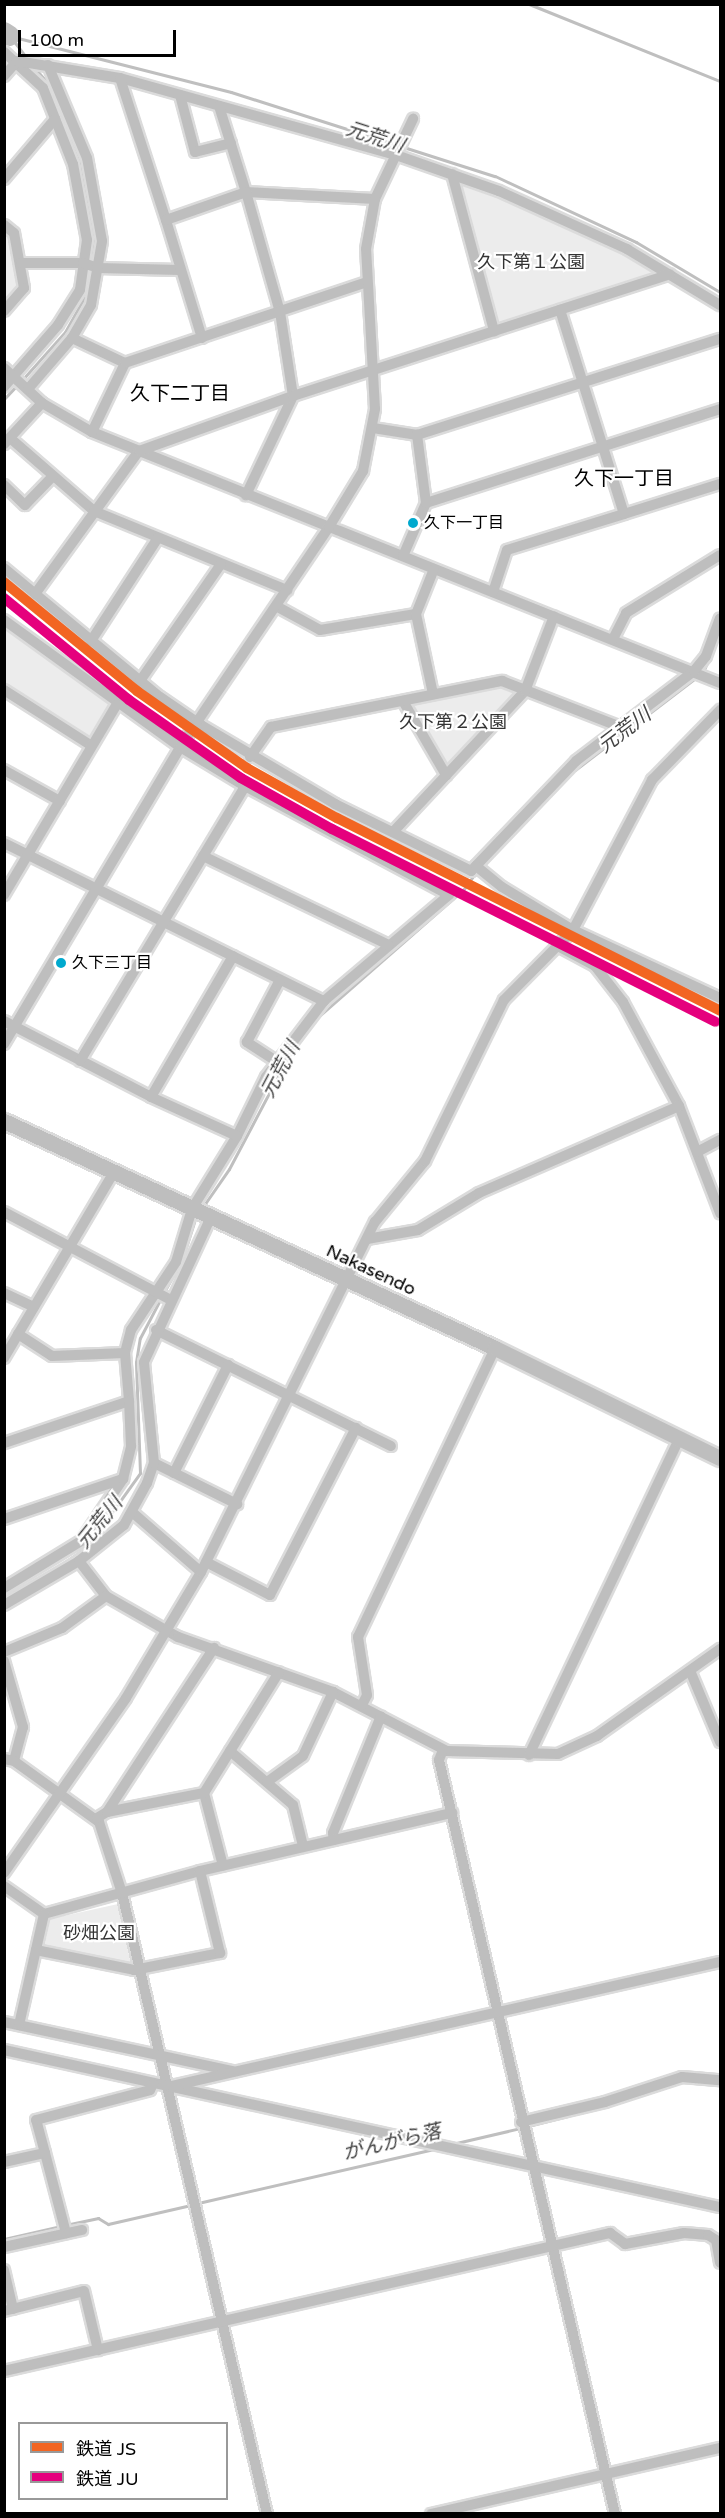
<!DOCTYPE html>
<html>
<head>
<meta charset="utf-8">
<style>
  body { margin:0 }
  #map { position:relative; width:725px; height:2518px; overflow:hidden; background:#fff; font-family:"Varela Round","Noto Sans JP",sans-serif }
  div>[style] { position:absolute }
  [style*='--x'] { left:calc(var(--x)*1px); top:calc(var(--y)*1px); width:calc(var(--w)*1px); rotate:calc(var(--a)*1deg) }
  .green>* { inset:0; background:#ececec }
  .stream>* { height:3px; margin:-1.5px; padding:0 1.5px; transform-origin:1.5px; border-radius:1.5px; background:#bfbfbf }
  .river>* { height:20px; margin:-10px; padding:0 10px; transform-origin:10px; border-radius:10px; background:#bfbfbf }
  .roads { filter:drop-shadow(2px 0 #dbdbdb) drop-shadow(-2px 0 #dbdbdb) drop-shadow(0 2px #dbdbdb) drop-shadow(0 -2px #dbdbdb) }
  .minor>* { height:10px; margin:-5px; padding:0 5px; transform-origin:5px; border-radius:5px; background:#bebebe }
  .highway>* { height:15px; margin:-7.5px; padding:0 7.5px; transform-origin:7.5px; border-radius:7.5px; background:#bebebe }
  .rail-1>* { height:10px; margin:-5px; padding:0 5px; transform-origin:5px; border-radius:5px; background:#f26522 }
  .rail-2>* { height:10px; margin:-5px; padding:0 5px; transform-origin:5px; border-radius:5px; background:#e5007d }
  .dots>* { width:16px; height:16px; translate:-50% -50%; box-sizing:border-box; border:3px solid #fff; border-radius:50% }
  span { translate:-50% -50%; white-space:nowrap; text-align:center; line-height:1.15; -webkit-text-stroke:4.5px #fff; paint-order:stroke }
  .bus-label { font-size:16px; color:#000 }
  .left { translate:0 -50%; text-align:left }
  .park-label { font-size:18px; color:#333 }
  .street-label { font-size:18px; color:#000 }
  .water-label { font-size:20px; color:#444; font-style:italic }
  .neighbourhood-label { font-size:20px; color:#000 }
  .frame { position:absolute; inset:0; border:6px solid #000; pointer-events:none }
  .legend { position:absolute; left:18px; top:2422px; width:210px; height:78px; box-sizing:border-box; background:#fff; border:2px solid #999; margin:0; padding:8px 10px; list-style:none; font-size:18px; color:#000 }
  .legend li { display:flex; align-items:center; gap:12px; height:30px }
  .legend b { width:30px; border:2px solid #999 }
  .scale { position:absolute; left:18px; top:30px; width:158px; height:27px; box-sizing:border-box; border:3px solid #000; border-top:0; padding-left:8px; font-size:18px; line-height:21px; white-space:nowrap; color:#000; -webkit-text-stroke:4px #fff; paint-order:stroke }
</style>
</head>
<body>
<div id="map">
  <div class="green">
    <i style="clip-path:polygon(459px 180px,498px 194px,621px 249px,660px 272px,497px 324px)"></i>
    <i style="clip-path:polygon(5px 230px,10px 234px,19px 287px,5px 305px)"></i>
    <i style="clip-path:polygon(4px 625px,108px 703px,109px 709px,90px 740px,5px 685px)"></i>
    <i style="clip-path:polygon(501px 685px,518px 692px,446px 767px,410px 704px)"></i>
    <i style="clip-path:polygon(118px 1904px,131px 1964px,44px 1948px,50px 1919px)"></i>
  </div>
  <div class="stream">
    <i style="--x:529;--y:4;--w:206;--a:22"></i>
    <i style="--x:10;--y:36;--w:228;--a:14.2"></i>
    <i style="--x:231;--y:92;--w:277;--a:17.7"></i>
    <i style="--x:495;--y:176;--w:156;--a:25.1"></i>
    <i style="--x:636;--y:242;--w:98;--a:30.8"></i>
    <i style="--x:10;--y:36;--w:30;--a:53"></i>
    <i style="--x:22;--y:380;--w:64;--a:-48.1"></i>
    <i style="--x:65;--y:332;--w:41;--a:-60.9"></i>
    <i style="--x:85;--y:296;--w:55;--a:-80.5"></i>
    <i style="--x:94;--y:242;--w:81;--a:-100.6"></i>
    <i style="--x:79;--y:162;--w:87;--a:-112.2"></i>
    <i style="--x:46;--y:81;--w:18;--a:-131"></i>
    <i style="--x:4;--y:399;--w:19;--a:-47"></i>
    <i style="--x:575;--y:770;--w:161;--a:-37.4"></i>
    <i style="--x:703;--y:672;--w:43;--a:-66.4"></i>
    <i style="--x:320;--y:1015;--w:191;--a:-41.2"></i>
    <i style="--x:464;--y:889;--w:21;--a:-55"></i>
    <i style="--x:202;--y:1208;--w:47;--a:-55.3"></i>
    <i style="--x:229;--y:1169;--w:129;--a:-62.2"></i>
    <i style="--x:181;--y:1263;--w:49;--a:-72.3"></i>
    <i style="--x:164;--y:1292;--w:26;--a:-61"></i>
    <i style="--x:44;--y:1576;--w:52;--a:-34"></i>
    <i style="--x:87;--y:1547;--w:91;--a:-54.4"></i>
    <i style="--x:140;--y:1473;--w:111;--a:-92.1"></i>
    <i style="--x:136;--y:1362;--w:24;--a:-81"></i>
    <i style="--x:140;--y:1338;--w:45;--a:-62.3"></i>
    <i style="--x:4;--y:1597;--w:17;--a:-24"></i>
    <i style="--x:528;--y:2126;--w:41;--a:-14"></i>
    <i style="--x:452;--y:2144;--w:71;--a:-13.1"></i>
    <i style="--x:198;--y:2203;--w:242;--a:-12.9"></i>
    <i style="--x:70;--y:2224;--w:29;--a:-12"></i>
    <i style="--x:98;--y:2218;--w:12;--a:31"></i>
    <i style="--x:108;--y:2224;--w:85;--a:-12.9"></i>
    <i style="--x:4;--y:2239;--w:54;--a:-12.8"></i>
  </div>
  <div class="river">
    <i style="--x:4;--y:32;--w:7;--a:34"></i>
  </div>
  <div class="roads">
    <div class="minor">
      <i style="--x:4;--y:52;--w:53;--a:42.7"></i>
      <i style="--x:43;--y:88;--w:82;--a:68.5"></i>
      <i style="--x:73;--y:164;--w:77;--a:79.6"></i>
      <i style="--x:87;--y:240;--w:50;--a:98"></i>
      <i style="--x:80;--y:290;--w:41;--a:122.2"></i>
      <i style="--x:58;--y:325;--w:82;--a:131.1"></i>
      <i style="--x:4;--y:76;--w:20;--a:-49"></i>
      <i style="--x:17;--y:61;--w:104;--a:9.4"></i>
      <i style="--x:120;--y:78;--w:287;--a:15.6"></i>
      <i style="--x:396;--y:155;--w:109;--a:19.3"></i>
      <i style="--x:499;--y:191;--w:141;--a:24.4"></i>
      <i style="--x:627;--y:249;--w:109;--a:31.1"></i>
      <i style="--x:120;--y:78;--w:149;--a:72.1"></i>
      <i style="--x:180;--y:95;--w:59;--a:75.3"></i>
      <i style="--x:195;--y:152;--w:37;--a:-14"></i>
      <i style="--x:219;--y:106;--w:90;--a:72.6"></i>
      <i style="--x:246;--y:192;--w:129;--a:3.1"></i>
      <i style="--x:375;--y:199;--w:89;--a:-64.6"></i>
      <i style="--x:452;--y:174;--w:163;--a:75"></i>
      <i style="--x:4;--y:179;--w:79;--a:-49.6"></i>
      <i style="--x:4;--y:225;--w:13;--a:39"></i>
      <i style="--x:14;--y:233;--w:56;--a:79.7"></i>
      <i style="--x:24;--y:288;--w:30;--a:131"></i>
      <i style="--x:21;--y:263;--w:62;--a:0"></i>
      <i style="--x:83;--y:263;--w:16;--a:18"></i>
      <i style="--x:98;--y:268;--w:82;--a:1.4"></i>
      <i style="--x:72;--y:338;--w:59;--a:25.3"></i>
      <i style="--x:202;--y:338;--w:123;--a:-107"></i>
      <i style="--x:166;--y:220;--w:85;--a:-19.3"></i>
      <i style="--x:246;--y:192;--w:125;--a:74.2"></i>
      <i style="--x:280;--y:312;--w:85;--a:81.2"></i>
      <i style="--x:293;--y:396;--w:110;--a:115.4"></i>
      <i style="--x:4;--y:368;--w:52;--a:42.6"></i>
      <i style="--x:42;--y:403;--w:58;--a:30.1"></i>
      <i style="--x:92;--y:432;--w:676;--a:21.79"></i>
      <i style="--x:28;--y:389;--w:67;--a:-49.2"></i>
      <i style="--x:72;--y:338;--w:38;--a:-60"></i>
      <i style="--x:91;--y:305;--w:65;--a:-80.2"></i>
      <i style="--x:102;--y:241;--w:84;--a:-100.2"></i>
      <i style="--x:87;--y:158;--w:101;--a:-112.8"></i>
      <i style="--x:373;--y:428;--w:45;--a:9"></i>
      <i style="--x:417;--y:435;--w:318;--a:-17.6"></i>
      <i style="--x:92;--y:432;--w:76;--a:-64.4"></i>
      <i style="--x:125;--y:363;--w:255;--a:-18.5"></i>
      <i style="--x:10;--y:438;--w:111;--a:41"></i>
      <i style="--x:94;--y:511;--w:209;--a:22.3"></i>
      <i style="--x:4;--y:444;--w:56;--a:-47.2"></i>
      <i style="--x:4;--y:485;--w:29;--a:44"></i>
      <i style="--x:25;--y:505;--w:40;--a:-46"></i>
      <i style="--x:426;--y:503;--w:309;--a:-17.7"></i>
      <i style="--x:624;--y:514;--w:101;--a:-17.4"></i>
      <i style="--x:403;--y:556;--w:58;--a:-66.5"></i>
      <i style="--x:426;--y:503;--w:69;--a:-97.5"></i>
      <i style="--x:4;--y:568;--w:202;--a:39.6"></i>
      <i style="--x:160;--y:697;--w:50;--a:34.3"></i>
      <i style="--x:201;--y:725;--w:156;--a:30.5"></i>
      <i style="--x:335;--y:804;--w:152;--a:26.2"></i>
      <i style="--x:471;--y:871;--w:152;--a:-46.3"></i>
      <i style="--x:576;--y:761;--w:148;--a:-37.3"></i>
      <i style="--x:694;--y:671;--w:19;--a:-51"></i>
      <i style="--x:706;--y:656;--w:40;--a:-69.8"></i>
      <i style="--x:493;--y:592;--w:44;--a:-71.6"></i>
      <i style="--x:507;--y:550;--w:122;--a:-17.1"></i>
      <i style="--x:624;--y:514;--w:214;--a:-107.4"></i>
      <i style="--x:35;--y:594;--w:177;--a:-54"></i>
      <i style="--x:139;--y:451;--w:164;--a:-19.7"></i>
      <i style="--x:293;--y:396;--w:396;--a:-17.9"></i>
      <i style="--x:276;--y:606;--w:50;--a:28.6"></i>
      <i style="--x:320;--y:630;--w:97;--a:-9.5"></i>
      <i style="--x:416;--y:614;--w:48;--a:-68.2"></i>
      <i style="--x:416;--y:614;--w:82;--a:78"></i>
      <i style="--x:4;--y:620;--w:217;--a:35.8"></i>
      <i style="--x:180;--y:747;--w:76;--a:31"></i>
      <i style="--x:245;--y:786;--w:231;--a:28.1"></i>
      <i style="--x:449;--y:895;--w:164;--a:139.7"></i>
      <i style="--x:324;--y:1001;--w:96;--a:127.3"></i>
      <i style="--x:266;--y:1077;--w:66;--a:116.2"></i>
      <i style="--x:237;--y:1136;--w:86;--a:121.7"></i>
      <i style="--x:192;--y:1209;--w:55;--a:106.8"></i>
      <i style="--x:176;--y:1262;--w:82;--a:123.5"></i>
      <i style="--x:131;--y:1330;--w:24;--a:105"></i>
      <i style="--x:125;--y:1353;--w:48;--a:85.2"></i>
      <i style="--x:129;--y:1401;--w:132;--a:161.4"></i>
      <i style="--x:613;--y:639;--w:29;--a:-63"></i>
      <i style="--x:626;--y:613;--w:110;--a:-31.7"></i>
      <i style="--x:91;--y:641;--w:123;--a:-57"></i>
      <i style="--x:140;--y:681;--w:142;--a:-55.3"></i>
      <i style="--x:4;--y:690;--w:104;--a:32.5"></i>
      <i style="--x:403;--y:701;--w:86;--a:59.8"></i>
      <i style="--x:250;--y:757;--w:37;--a:-55"></i>
      <i style="--x:271;--y:727;--w:236;--a:-11.3"></i>
      <i style="--x:502;--y:681;--w:130;--a:21.2"></i>
      <i style="--x:4;--y:770;--w:64;--a:29"></i>
      <i style="--x:393;--y:832;--w:193;--a:-46.9"></i>
      <i style="--x:525;--y:691;--w:80;--a:-68.9"></i>
      <i style="--x:4;--y:843;--w:357;--a:26.3"></i>
      <i style="--x:203;--y:856;--w:206;--a:25.6"></i>
      <i style="--x:476;--y:866;--w:33;--a:39"></i>
      <i style="--x:502;--y:887;--w:83;--a:31.2"></i>
      <i style="--x:573;--y:930;--w:162;--a:24.8"></i>
      <i style="--x:4;--y:895;--w:222;--a:-59.4"></i>
      <i style="--x:558;--y:946;--w:42;--a:28.4"></i>
      <i style="--x:595;--y:966;--w:46;--a:52.1"></i>
      <i style="--x:623;--y:1002;--w:118;--a:61.7"></i>
      <i style="--x:679;--y:1106;--w:115;--a:69"></i>
      <i style="--x:4;--y:1021;--w:165;--a:27.3"></i>
      <i style="--x:151;--y:1097;--w:94;--a:24.4"></i>
      <i style="--x:4;--y:1044;--w:345;--a:-59.3"></i>
      <i style="--x:180;--y:747;--w:266;--a:-55.9"></i>
      <i style="--x:329;--y:527;--w:66;--a:-58.7"></i>
      <i style="--x:363;--y:471;--w:63;--a:-79"></i>
      <i style="--x:375;--y:409;--w:160;--a:-93.2"></i>
      <i style="--x:366;--y:249;--w:51;--a:-79.8"></i>
      <i style="--x:80;--y:1061;--w:321;--a:-59"></i>
      <i style="--x:276;--y:1061;--w:35;--a:-147"></i>
      <i style="--x:247;--y:1042;--w:70;--a:-62"></i>
      <i style="--x:151;--y:1097;--w:163;--a:-59.8"></i>
      <i style="--x:697;--y:1152;--w:26;--a:-28"></i>
      <i style="--x:4;--y:1212;--w:189;--a:27.8"></i>
      <i style="--x:367;--y:1239;--w:52;--a:-10"></i>
      <i style="--x:418;--y:1230;--w:71;--a:-31.2"></i>
      <i style="--x:479;--y:1193;--w:218;--a:-23.5"></i>
      <i style="--x:4;--y:1293;--w:33;--a:25"></i>
      <i style="--x:156;--y:1330;--w:262;--a:26.3"></i>
      <i style="--x:18;--y:1334;--w:40;--a:32.9"></i>
      <i style="--x:52;--y:1356;--w:73;--a:-2.4"></i>
      <i style="--x:4;--y:1358;--w:216;--a:-59.4"></i>
      <i style="--x:154;--y:1463;--w:93;--a:26.3"></i>
      <i style="--x:174;--y:1473;--w:121;--a:-63.4"></i>
      <i style="--x:132;--y:1512;--w:91;--a:41"></i>
      <i style="--x:4;--y:1519;--w:126;--a:-18.6"></i>
      <i style="--x:79;--y:1561;--w:58;--a:-38.7"></i>
      <i style="--x:124;--y:1525;--w:48;--a:-61.3"></i>
      <i style="--x:147;--y:1483;--w:21;--a:-71"></i>
      <i style="--x:154;--y:1463;--w:101;--a:-95.7"></i>
      <i style="--x:144;--y:1362;--w:160;--a:-65.2"></i>
      <i style="--x:206;--y:1562;--w:72;--a:27.3"></i>
      <i style="--x:270;--y:1595;--w:188;--a:-62.8"></i>
      <i style="--x:4;--y:1588;--w:90;--a:-31.4"></i>
      <i style="--x:81;--y:1541;--w:75;--a:-55.9"></i>
      <i style="--x:123;--y:1479;--w:34;--a:-76"></i>
      <i style="--x:131;--y:1446;--w:45;--a:-92.5"></i>
      <i style="--x:4;--y:1605;--w:87;--a:-30.4"></i>
      <i style="--x:79;--y:1561;--w:44;--a:52.4"></i>
      <i style="--x:106;--y:1596;--w:83;--a:29.7"></i>
      <i style="--x:178;--y:1637;--w:164;--a:19.5"></i>
      <i style="--x:333;--y:1692;--w:128;--a:27.4"></i>
      <i style="--x:447;--y:1751;--w:111;--a:1.5"></i>
      <i style="--x:558;--y:1754;--w:43;--a:-24.8"></i>
      <i style="--x:597;--y:1736;--w:151;--a:-35.3"></i>
      <i style="--x:4;--y:1652;--w:63;--a:-22.5"></i>
      <i style="--x:62;--y:1628;--w:54;--a:-36"></i>
      <i style="--x:4;--y:1661;--w:69;--a:73.9"></i>
      <i style="--x:23;--y:1727;--w:35;--a:105"></i>
      <i style="--x:691;--y:1673;--w:75;--a:67.2"></i>
      <i style="--x:362;--y:1705;--w:11;--a:-63"></i>
      <i style="--x:367;--y:1695;--w:59;--a:-98.8"></i>
      <i style="--x:358;--y:1637;--w:320;--a:-64.6"></i>
      <i style="--x:443;--y:1750;--w:11;--a:112"></i>
      <i style="--x:439;--y:1760;--w:774;--a:76.86"></i>
      <i style="--x:230;--y:1751;--w:83;--a:40.6"></i>
      <i style="--x:293;--y:1805;--w:42;--a:76.3"></i>
      <i style="--x:529;--y:1755;--w:350;--a:-64.6"></i>
      <i style="--x:4;--y:1759;--w:10;--a:11"></i>
      <i style="--x:14;--y:1761;--w:105;--a:35.7"></i>
      <i style="--x:99;--y:1822;--w:75;--a:72.1"></i>
      <i style="--x:122;--y:1893;--w:638;--a:76.86"></i>
      <i style="--x:267;--y:1782;--w:44;--a:-35.8"></i>
      <i style="--x:303;--y:1756;--w:71;--a:-64.9"></i>
      <i style="--x:204;--y:1793;--w:75;--a:75.4"></i>
      <i style="--x:107;--y:1812;--w:196;--a:-56.9"></i>
      <i style="--x:97;--y:1818;--w:12;--a:-31"></i>
      <i style="--x:107;--y:1812;--w:99;--a:-11.1"></i>
      <i style="--x:204;--y:1793;--w:142;--a:-58.2"></i>
      <i style="--x:334;--y:1840;--w:7;--a:-98"></i>
      <i style="--x:333;--y:1833;--w:126;--a:-67.7"></i>
      <i style="--x:4;--y:1873;--w:213;--a:-55.1"></i>
      <i style="--x:126;--y:1698;--w:147;--a:-59.2"></i>
      <i style="--x:201;--y:1572;--w:391;--a:-63.6"></i>
      <i style="--x:375;--y:1222;--w:79;--a:-50.7"></i>
      <i style="--x:425;--y:1161;--w:179;--a:-63.9"></i>
      <i style="--x:504;--y:1000;--w:98;--a:-45.4"></i>
      <i style="--x:573;--y:930;--w:170;--a:-62.2"></i>
      <i style="--x:652;--y:780;--w:98;--a:-45.8"></i>
      <i style="--x:4;--y:1886;--w:49;--a:35"></i>
      <i style="--x:44;--y:1914;--w:162;--a:-15.4"></i>
      <i style="--x:200;--y:1871;--w:259;--a:-13"></i>
      <i style="--x:36;--y:1950;--w:100;--a:11.5"></i>
      <i style="--x:134;--y:1970;--w:88;--a:-11.2"></i>
      <i style="--x:220;--y:1953;--w:84;--a:-103.7"></i>
      <i style="--x:4;--y:2022;--w:234;--a:12.1"></i>
      <i style="--x:19;--y:2025;--w:114;--a:-77.3"></i>
      <i style="--x:4;--y:2050;--w:733;--a:12.37"></i>
      <i style="--x:172;--y:2086;--w:562;--a:-12.75"></i>
      <i style="--x:521;--y:2122;--w:86;--a:-13.4"></i>
      <i style="--x:605;--y:2102;--w:81;--a:-18"></i>
      <i style="--x:682;--y:2077;--w:38;--a:5"></i>
      <i style="--x:45;--y:2153;--w:83;--a:75.3"></i>
      <i style="--x:4;--y:2162;--w:42;--a:-12.4"></i>
      <i style="--x:45;--y:2153;--w:34;--a:-105"></i>
      <i style="--x:36;--y:2120;--w:118;--a:-14.7"></i>
      <i style="--x:150;--y:2090;--w:7;--a:-63"></i>
      <i style="--x:4;--y:2247;--w:80;--a:-12.3"></i>
      <i style="--x:4;--y:2270;--w:40;--a:77"></i>
      <i style="--x:4;--y:2311;--w:82;--a:-14"></i>
      <i style="--x:84;--y:2291;--w:61;--a:76.7"></i>
      <i style="--x:4;--y:2371;--w:622;--a:-12.83"></i>
      <i style="--x:610;--y:2233;--w:19;--a:36"></i>
      <i style="--x:625;--y:2244;--w:60;--a:-10.6"></i>
      <i style="--x:684;--y:2233;--w:24;--a:5"></i>
      <i style="--x:708;--y:2235;--w:9;--a:32"></i>
      <i style="--x:716;--y:2240;--w:23;--a:80"></i>
      <i style="--x:431;--y:2514;--w:296;--a:-12.9"></i>
    </div>
    <div class="highway">
      <i style="--x:4;--y:1121;--w:541;--a:24.81"></i>
      <i style="--x:495;--y:1348;--w:250;--a:26.1"></i>
    </div>
  </div>
  <div class="rail-1">
    <i style="--x:4;--y:582;--w:172;--a:39.3"></i>
    <i style="--x:137;--y:691;--w:134;--a:35"></i>
    <i style="--x:247;--y:768;--w:103;--a:29.1"></i>
    <i style="--x:337;--y:818;--w:429;--a:26.7"></i>
  </div>
  <div class="rail-2">
    <i style="--x:4;--y:598;--w:161;--a:39.2"></i>
    <i style="--x:129;--y:700;--w:136;--a:34.9"></i>
    <i style="--x:241;--y:778;--w:104;--a:29.3"></i>
    <i style="--x:332;--y:829;--w:429;--a:26.7"></i>
  </div>
  <div class="dots">
    <i style="left:413px;top:523px;background:#00a9ce"></i>
    <i style="left:61px;top:963px;background:#00a9ce"></i>
  </div>
  <div class="bus-label">
    <span class="left" style="left:424px;top:523px">久下一丁目</span>
    <span class="left" style="left:72px;top:963px">久下三丁目</span>
  </div>
  <div class="park-label">
    <span style="left:531px;top:262px">久下第１公園</span>
    <span style="left:453px;top:722px">久下第２公園</span>
    <span style="left:99px;top:1933px">砂畑公園</span>
  </div>
  <div class="street-label">
    <span style="left:371px;top:1270px;rotate:25deg">Nakasendo</span>
  </div>
  <div class="water-label">
    <span style="left:375px;top:138px;rotate:18deg">元荒川</span>
    <span style="left:625px;top:731px;rotate:-37deg">元荒川</span>
    <span style="left:281px;top:1070px;rotate:-62deg">元荒川</span>
    <span style="left:100px;top:1523px;rotate:-51deg">元荒川</span>
    <span style="left:392px;top:2143px;rotate:-13deg">がんがら落</span>
  </div>
  <div class="neighbourhood-label">
    <span style="left:180px;top:394px">久下二丁目</span>
    <span style="left:624px;top:479px">久下一丁目</span>
  </div>
  <div class="frame"></div>
  <ul class="legend">
  <li><b style="height:8px;background:#f26522"></b>鉄道 JS</li>
  <li><b style="height:8px;background:#e5007d"></b>鉄道 JU</li>
  </ul>
  <div class="scale">100 m</div>
</div>
</body>
</html>
